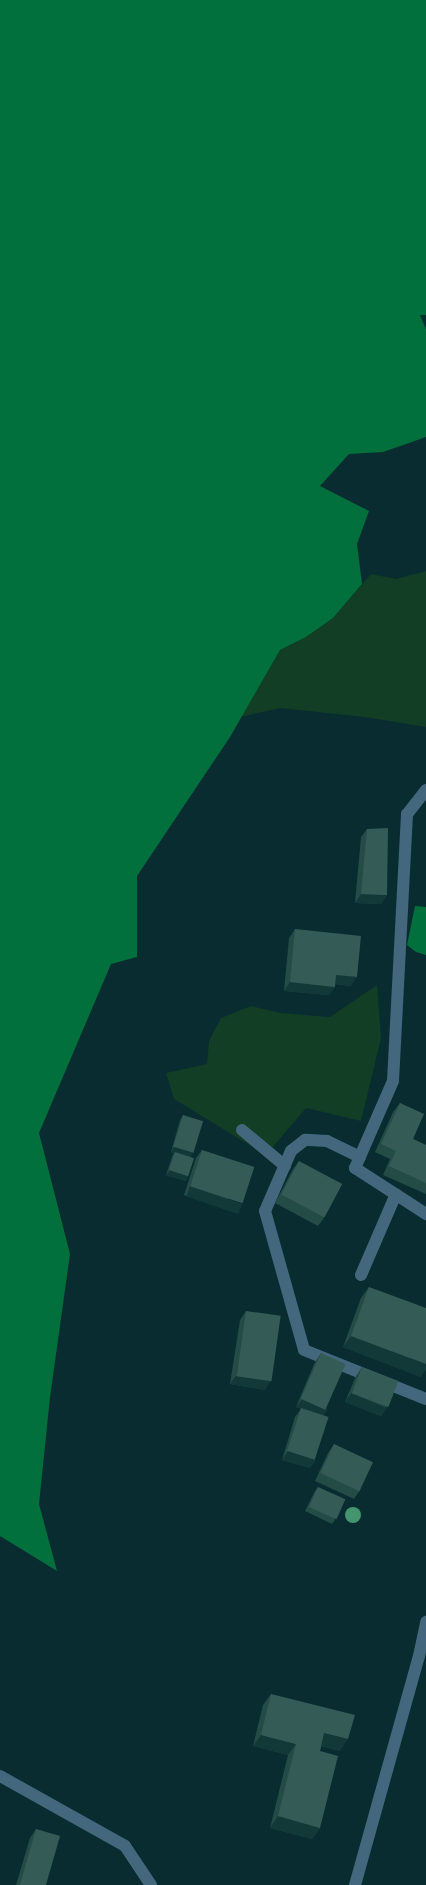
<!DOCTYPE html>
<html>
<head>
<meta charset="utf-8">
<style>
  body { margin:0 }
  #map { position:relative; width:426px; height:1885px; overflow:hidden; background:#092c31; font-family:"PT Sans",sans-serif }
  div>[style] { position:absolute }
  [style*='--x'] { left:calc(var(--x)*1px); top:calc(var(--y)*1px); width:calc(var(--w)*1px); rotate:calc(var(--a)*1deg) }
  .green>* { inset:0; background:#113e24 }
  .forest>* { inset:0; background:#02703c }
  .minor>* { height:12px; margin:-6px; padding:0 6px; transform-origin:6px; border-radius:6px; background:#43687d }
  .trees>* { width:16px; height:16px; margin:-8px; border-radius:50%; background:#44946e }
  .wall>* { inset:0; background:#244c46 }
  .shaded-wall>* { inset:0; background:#123937; transform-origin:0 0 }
  .building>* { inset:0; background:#355b57; transform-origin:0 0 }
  span { translate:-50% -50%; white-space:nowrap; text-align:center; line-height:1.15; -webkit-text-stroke:5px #031315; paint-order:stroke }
</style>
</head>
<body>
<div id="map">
  <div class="green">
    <i style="clip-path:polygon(426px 571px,426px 727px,365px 717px,280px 708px,240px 717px,280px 650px,306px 637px,333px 618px,371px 574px,396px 579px)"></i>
    <i style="clip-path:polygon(377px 985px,381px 1038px,361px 1121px,306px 1108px,266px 1155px,174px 1099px,166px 1073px,207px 1064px,209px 1041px,221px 1018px,251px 1006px,281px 1013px,330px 1017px)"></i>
  </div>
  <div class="forest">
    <i style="clip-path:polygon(0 0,426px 0,426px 315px,420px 315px,426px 329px,426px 437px,383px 452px,349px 454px,320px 486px,369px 511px,357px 544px,362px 584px,333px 618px,306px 637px,280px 650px,230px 737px,137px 876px,137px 957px,111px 964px,39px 1133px,70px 1254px,50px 1397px,39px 1504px,57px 1571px,0 1536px)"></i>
    <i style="clip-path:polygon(415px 906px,426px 907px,426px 955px,416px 952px,407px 945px)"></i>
  </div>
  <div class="minor">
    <i style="--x:426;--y:790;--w:31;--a:128"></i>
    <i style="--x:407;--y:814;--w:267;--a:93"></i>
    <i style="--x:393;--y:1081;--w:95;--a:113.6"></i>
    <i style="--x:355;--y:1168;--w:85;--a:32.9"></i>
    <i style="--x:242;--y:1130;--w:56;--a:39.9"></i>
    <i style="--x:360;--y:1157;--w:37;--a:-154"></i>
    <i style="--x:327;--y:1141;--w:22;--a:-177"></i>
    <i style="--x:305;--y:1140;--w:18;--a:142"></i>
    <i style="--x:291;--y:1151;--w:65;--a:113.4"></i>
    <i style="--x:265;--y:1211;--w:144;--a:74.3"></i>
    <i style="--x:304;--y:1350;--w:131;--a:21.9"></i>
    <i style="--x:361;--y:1275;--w:88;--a:-66.6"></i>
    <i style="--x:0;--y:1776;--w:143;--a:29.2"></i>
    <i style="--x:125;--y:1846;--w:47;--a:56.3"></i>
    <i style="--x:355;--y:1885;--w:238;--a:-74.4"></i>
    <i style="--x:419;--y:1656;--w:35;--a:-78"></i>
  </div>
  <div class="trees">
    <i style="left:353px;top:1515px"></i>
  </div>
  <div class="wall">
    <i style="clip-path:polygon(367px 829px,387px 895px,381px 904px,355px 903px,361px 837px)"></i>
    <i style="clip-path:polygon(295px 929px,351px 986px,335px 984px,329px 995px,284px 991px,289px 938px)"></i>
    <i style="clip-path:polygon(400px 1103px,413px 1139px,426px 1145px,426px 1194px,383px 1175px,390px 1159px,375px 1152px,393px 1112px)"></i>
    <i style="clip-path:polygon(183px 1115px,191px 1157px,186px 1181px,166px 1175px,172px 1157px,174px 1153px,171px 1152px,180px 1120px)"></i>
    <i style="clip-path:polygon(202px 1150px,236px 1213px,184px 1195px,196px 1158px)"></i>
    <i style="clip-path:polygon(299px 1161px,324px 1218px,318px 1226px,275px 1203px,293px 1169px)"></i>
    <i style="clip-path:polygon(369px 1287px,421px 1377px,343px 1347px,361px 1298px)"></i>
    <i style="clip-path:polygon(246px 1311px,265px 1390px,230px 1384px,240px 1320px)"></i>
    <i style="clip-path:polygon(321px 1353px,324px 1415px,310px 1468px,282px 1460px,295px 1417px,301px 1409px,296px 1407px,315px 1362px)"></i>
    <i style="clip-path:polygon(362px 1367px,387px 1408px,381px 1416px,345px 1402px,356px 1376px)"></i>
    <i style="clip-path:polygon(334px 1444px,360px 1490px,354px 1499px,315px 1481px,328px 1453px)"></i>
    <i style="clip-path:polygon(318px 1487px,335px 1520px,332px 1524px,305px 1511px,315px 1491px)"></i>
    <i style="clip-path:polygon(271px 1694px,340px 1751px,321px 1746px,320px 1751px,320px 1828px,312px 1839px,270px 1828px,288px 1755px,253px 1746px,263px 1705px)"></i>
    <i style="clip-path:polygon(36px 1829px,46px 1885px,16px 1885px,30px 1838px)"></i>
  </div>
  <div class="shaded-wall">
    <i style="clip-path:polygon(361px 894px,387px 895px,381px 904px,355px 903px)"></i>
    <i style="clip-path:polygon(336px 975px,357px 977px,351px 986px,330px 983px)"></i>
    <i style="clip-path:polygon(290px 982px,335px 987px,329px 995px,284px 991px)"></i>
    <i style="clip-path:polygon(174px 1147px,194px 1152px,190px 1157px,171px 1152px)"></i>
    <i style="clip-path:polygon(170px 1170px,189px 1176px,186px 1181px,166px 1175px)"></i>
    <i style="left:190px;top:1186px;width:55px;height:11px;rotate:19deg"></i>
    <i style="clip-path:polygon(351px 1336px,426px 1364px,426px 1370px,421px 1377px,343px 1347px)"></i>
    <i style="clip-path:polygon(236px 1376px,271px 1381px,265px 1390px,230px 1384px)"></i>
    <i style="clip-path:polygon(351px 1393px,387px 1408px,381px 1416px,345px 1402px)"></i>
    <i style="clip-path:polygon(302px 1399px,328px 1409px,322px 1418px,296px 1407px)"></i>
    <i style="clip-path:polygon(288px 1451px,316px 1460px,310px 1468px,282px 1460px)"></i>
    <i style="clip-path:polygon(324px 1733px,348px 1739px,340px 1751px,316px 1744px)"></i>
    <i style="clip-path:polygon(261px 1735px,296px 1744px,288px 1755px,253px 1746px)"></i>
    <i style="clip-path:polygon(278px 1816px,320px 1828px,312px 1839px,270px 1828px)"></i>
  </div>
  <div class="building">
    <i style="clip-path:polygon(388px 828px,387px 895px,361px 894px,367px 829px)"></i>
    <i style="clip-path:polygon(295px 929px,361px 936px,357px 977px,336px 975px,335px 987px,290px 982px)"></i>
    <i style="clip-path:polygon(400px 1103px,424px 1114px,413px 1139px,426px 1145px,426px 1183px,389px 1166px,396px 1151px,381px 1144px)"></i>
    <i style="left:183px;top:1115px;width:21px;height:33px;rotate:17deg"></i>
    <i style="left:202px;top:1150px;width:55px;height:38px;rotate:18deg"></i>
    <i style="left:175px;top:1152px;width:20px;height:19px;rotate:18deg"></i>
    <i style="left:299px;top:1161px;width:49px;height:38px;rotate:28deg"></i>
    <i style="clip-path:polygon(369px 1287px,426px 1308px,426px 1364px,351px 1336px)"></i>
    <i style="left:246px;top:1311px;width:35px;height:66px;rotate:8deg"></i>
    <i style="left:321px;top:1353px;width:27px;height:50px;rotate:24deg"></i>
    <i style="left:362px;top:1367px;width:39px;height:28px;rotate:21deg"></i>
    <i style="left:301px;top:1408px;width:29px;height:45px;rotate:18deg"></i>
    <i style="left:334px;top:1444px;width:43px;height:32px;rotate:25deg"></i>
    <i style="left:318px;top:1487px;width:30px;height:22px;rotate:24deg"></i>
    <i style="clip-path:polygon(271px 1694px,355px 1715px,348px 1739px,324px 1733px,320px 1751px,338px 1756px,320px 1828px,278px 1816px,296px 1744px,261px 1735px)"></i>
    <i style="left:36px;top:1829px;width:25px;height:58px;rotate:16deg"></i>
  </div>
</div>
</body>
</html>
